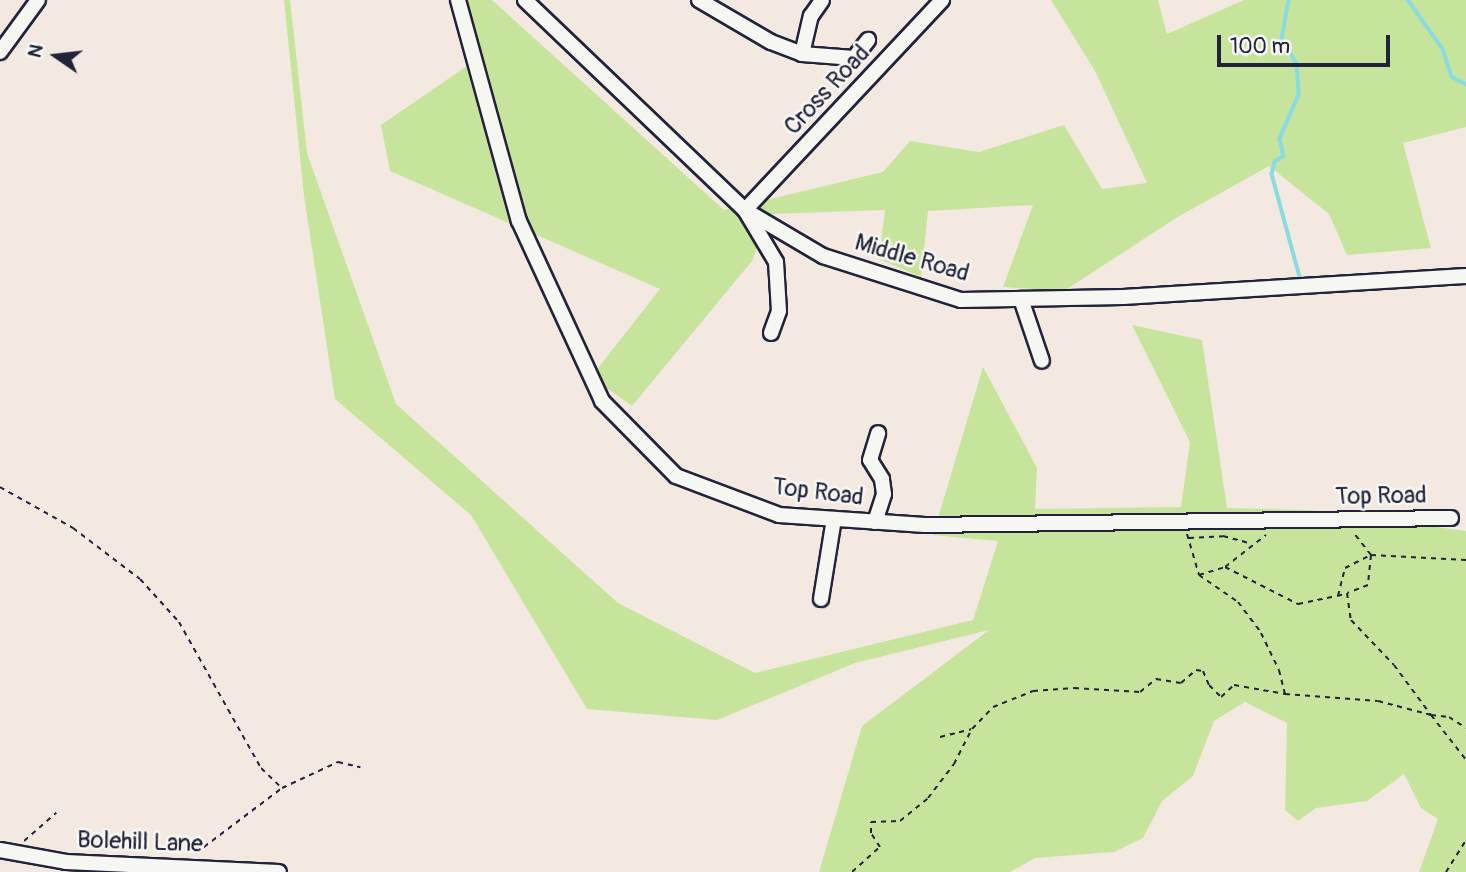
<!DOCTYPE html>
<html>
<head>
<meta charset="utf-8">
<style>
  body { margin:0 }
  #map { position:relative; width:1466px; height:872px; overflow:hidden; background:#f4e9e1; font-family:Pangolin,sans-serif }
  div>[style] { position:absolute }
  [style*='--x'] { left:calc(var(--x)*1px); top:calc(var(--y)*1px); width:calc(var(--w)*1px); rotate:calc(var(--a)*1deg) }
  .green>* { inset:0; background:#c7e49c }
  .stream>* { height:3.5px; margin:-1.75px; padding:0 1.75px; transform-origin:1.75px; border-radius:1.75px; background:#89dbe1 }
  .path>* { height:2px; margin-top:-1px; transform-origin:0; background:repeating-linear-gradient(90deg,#22223b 0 5px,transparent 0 10px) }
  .roads { filter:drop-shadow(2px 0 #22223b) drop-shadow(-2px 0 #22223b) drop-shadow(0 2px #22223b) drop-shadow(0 -2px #22223b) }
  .minor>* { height:14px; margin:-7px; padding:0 7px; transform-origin:7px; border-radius:7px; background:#f6f6f2 }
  span { translate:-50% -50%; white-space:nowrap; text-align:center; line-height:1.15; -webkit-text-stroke:5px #f6f6f2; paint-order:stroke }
  .street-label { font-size:24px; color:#22223b }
  .north { position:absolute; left:21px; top:21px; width:70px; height:70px; -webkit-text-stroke:5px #f6f6f2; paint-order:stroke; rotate:284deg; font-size:19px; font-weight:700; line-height:28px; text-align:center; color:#22223b }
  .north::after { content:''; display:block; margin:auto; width:24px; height:32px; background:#22223b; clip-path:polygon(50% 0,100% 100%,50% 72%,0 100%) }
  .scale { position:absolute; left:1217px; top:35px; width:173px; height:32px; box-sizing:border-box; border:4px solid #22223b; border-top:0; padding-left:9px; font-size:21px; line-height:24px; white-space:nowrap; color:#22223b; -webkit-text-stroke:5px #f6f6f2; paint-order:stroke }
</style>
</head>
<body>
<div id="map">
  <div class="green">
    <i style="clip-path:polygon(284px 0,290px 0,307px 153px,396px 404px,618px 603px,755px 673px,973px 620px,998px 541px,933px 535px,983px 367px,1037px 468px,1035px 509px,1181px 507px,1190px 442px,1132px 325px,1202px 340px,1227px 508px,1309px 510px,1466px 531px,1466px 872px,1419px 872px,1438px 819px,1421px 808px,1404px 774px,1367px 801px,1316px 808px,1298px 821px,1285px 810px,1287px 723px,1245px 702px,1214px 721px,1193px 776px,1162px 801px,1143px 838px,1114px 852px,1035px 858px,1010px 872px,819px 872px,862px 726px,989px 630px,855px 663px,717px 720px,587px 709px,471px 515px,335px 399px,304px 196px)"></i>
    <i style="clip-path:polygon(466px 0,492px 0,724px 210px,883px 172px,910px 141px,979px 152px,1064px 125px,1102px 189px,1147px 183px,1095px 71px,1051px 0,1158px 0,1167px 34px,1244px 0,1466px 0,1466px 127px,1403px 143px,1431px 248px,1347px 255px,1329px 214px,1269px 166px,1176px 218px,1064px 291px,1003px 287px,1033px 205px,928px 211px,921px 277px,879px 259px,885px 210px,770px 214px,752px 261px,632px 406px,591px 377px,660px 289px,390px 171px,381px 125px,480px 57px)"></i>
  </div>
  <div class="stream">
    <i style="--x:1289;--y:0;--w:39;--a:100"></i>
    <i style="--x:1282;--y:38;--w:30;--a:60"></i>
    <i style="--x:1297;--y:64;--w:31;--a:86"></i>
    <i style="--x:1299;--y:95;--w:48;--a:113.4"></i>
    <i style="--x:1280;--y:139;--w:17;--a:77"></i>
    <i style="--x:1284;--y:156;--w:11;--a:146"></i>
    <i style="--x:1275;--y:162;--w:12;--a:104"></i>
    <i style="--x:1272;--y:174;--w:111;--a:74.8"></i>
    <i style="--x:1408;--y:0;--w:60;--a:54.5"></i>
    <i style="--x:1443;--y:49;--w:29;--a:72"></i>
    <i style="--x:1452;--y:77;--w:16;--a:27"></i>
  </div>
  <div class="path">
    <i style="--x:0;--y:487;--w:84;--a:29.3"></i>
    <i style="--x:73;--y:528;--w:84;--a:37.3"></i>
    <i style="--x:140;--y:579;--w:58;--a:47.8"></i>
    <i style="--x:179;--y:622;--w:167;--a:60.7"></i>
    <i style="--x:261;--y:768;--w:29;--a:44"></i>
    <i style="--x:1187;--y:534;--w:43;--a:73.7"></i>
    <i style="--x:1199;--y:575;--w:47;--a:34.7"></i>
    <i style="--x:1238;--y:602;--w:39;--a:53"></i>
    <i style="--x:1261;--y:633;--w:41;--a:64.1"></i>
    <i style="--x:1279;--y:670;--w:25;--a:76"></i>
    <i style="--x:1285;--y:694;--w:93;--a:4.3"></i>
    <i style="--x:1378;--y:701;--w:55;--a:14.8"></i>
    <i style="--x:1431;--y:715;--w:57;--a:52.1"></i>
    <i style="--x:1189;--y:538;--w:34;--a:-3"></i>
    <i style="--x:1223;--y:536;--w:27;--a:15"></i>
    <i style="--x:1466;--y:560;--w:95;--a:-177"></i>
    <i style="--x:1371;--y:555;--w:30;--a:96"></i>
    <i style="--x:1368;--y:585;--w:22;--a:159"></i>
    <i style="--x:1347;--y:593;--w:27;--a:82"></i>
    <i style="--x:1351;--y:620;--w:62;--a:46.3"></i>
    <i style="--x:1394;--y:665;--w:62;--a:53.5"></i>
    <i style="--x:1431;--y:715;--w:18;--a:6"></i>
    <i style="--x:1449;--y:717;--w:20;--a:33"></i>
    <i style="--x:1225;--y:567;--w:52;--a:-38"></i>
    <i style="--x:1199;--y:575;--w:27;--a:-17"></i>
    <i style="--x:1225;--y:567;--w:82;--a:26.9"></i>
    <i style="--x:1298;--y:604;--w:49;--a:-11.8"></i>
    <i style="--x:1338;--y:596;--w:29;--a:-76"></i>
    <i style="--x:1345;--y:568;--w:29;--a:-27"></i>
    <i style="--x:1371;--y:555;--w:28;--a:-128"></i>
    <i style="--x:940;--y:737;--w:32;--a:-14"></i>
    <i style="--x:24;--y:841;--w:43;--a:-41.2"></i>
    <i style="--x:196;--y:853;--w:108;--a:-37.1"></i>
    <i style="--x:282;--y:788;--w:62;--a:-24.9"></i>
    <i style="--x:338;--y:762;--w:23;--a:13"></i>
    <i style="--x:852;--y:872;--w:38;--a:-42"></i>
    <i style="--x:880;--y:847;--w:17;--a:-123"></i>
    <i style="--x:871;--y:833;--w:11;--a:-90"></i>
    <i style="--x:871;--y:822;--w:29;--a:-2"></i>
    <i style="--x:900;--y:821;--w:36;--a:-39"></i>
    <i style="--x:928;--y:798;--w:43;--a:-52.6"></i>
    <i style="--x:954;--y:764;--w:39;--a:-63"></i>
    <i style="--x:972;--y:729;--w:30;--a:-46"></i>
    <i style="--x:993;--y:707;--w:43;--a:-21.8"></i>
    <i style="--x:1033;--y:691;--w:41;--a:-4.2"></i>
    <i style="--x:1074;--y:688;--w:66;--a:3.5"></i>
    <i style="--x:1140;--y:692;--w:21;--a:-39"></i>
    <i style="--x:1156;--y:679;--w:25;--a:9"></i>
    <i style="--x:1181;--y:683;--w:20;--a:-41"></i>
    <i style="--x:1196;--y:670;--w:7;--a:8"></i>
    <i style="--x:1203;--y:671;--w:15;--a:67"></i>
    <i style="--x:1209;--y:685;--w:17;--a:45"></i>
    <i style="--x:1221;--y:697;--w:18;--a:-43"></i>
    <i style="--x:1234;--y:685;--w:52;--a:10"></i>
    <i style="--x:1446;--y:872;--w:38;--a:-58"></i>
  </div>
  <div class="roads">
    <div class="minor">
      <i style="--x:458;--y:0;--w:229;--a:74.6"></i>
      <i style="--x:519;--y:221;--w:198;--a:65.2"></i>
      <i style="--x:602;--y:401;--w:105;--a:45.4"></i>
      <i style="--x:676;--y:476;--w:110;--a:20.7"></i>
      <i style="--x:779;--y:515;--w:146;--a:3.9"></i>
      <i style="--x:925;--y:525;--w:526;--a:-0.76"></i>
      <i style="--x:525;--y:0;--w:304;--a:43.7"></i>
      <i style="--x:745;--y:210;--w:91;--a:30.5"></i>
      <i style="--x:823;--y:256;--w:145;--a:17.7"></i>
      <i style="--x:961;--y:300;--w:162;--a:-1.1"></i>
      <i style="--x:1123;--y:297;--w:344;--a:-3.5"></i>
      <i style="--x:699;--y:0;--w:83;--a:30.3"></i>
      <i style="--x:771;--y:42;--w:33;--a:21"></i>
      <i style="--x:802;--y:54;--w:52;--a:4.4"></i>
      <i style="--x:854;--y:58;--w:23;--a:-52"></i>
      <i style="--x:0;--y:52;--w:64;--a:-53.8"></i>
      <i style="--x:802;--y:54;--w:39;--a:-77"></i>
      <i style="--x:811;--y:16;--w:19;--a:-55"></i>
      <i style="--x:1021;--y:299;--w:65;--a:71.3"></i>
      <i style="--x:771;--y:333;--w:23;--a:-70"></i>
      <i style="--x:779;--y:311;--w:49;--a:-93.5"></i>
      <i style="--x:776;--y:262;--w:61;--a:-120.8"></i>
      <i style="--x:745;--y:210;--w:288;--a:-46.8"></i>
      <i style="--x:875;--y:522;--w:29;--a:-72"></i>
      <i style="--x:884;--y:494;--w:15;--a:-98"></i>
      <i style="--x:882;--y:479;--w:22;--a:-122"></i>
      <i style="--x:870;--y:460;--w:28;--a:-73"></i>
      <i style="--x:821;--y:599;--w:81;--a:-80.8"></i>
      <i style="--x:0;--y:850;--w:67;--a:10.3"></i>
      <i style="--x:66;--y:862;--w:213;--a:2.7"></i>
    </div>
  </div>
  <div class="street-label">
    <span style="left:827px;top:90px;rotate:-47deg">Cross Road</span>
    <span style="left:912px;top:258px;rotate:16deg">Middle Road</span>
    <span style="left:818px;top:492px;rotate:7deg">Top Road</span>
    <span style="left:1381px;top:496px;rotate:-1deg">Top Road</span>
    <span style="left:140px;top:842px;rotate:2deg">Bolehill Lane</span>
  </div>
  <div class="north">N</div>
  <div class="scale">100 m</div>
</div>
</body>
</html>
